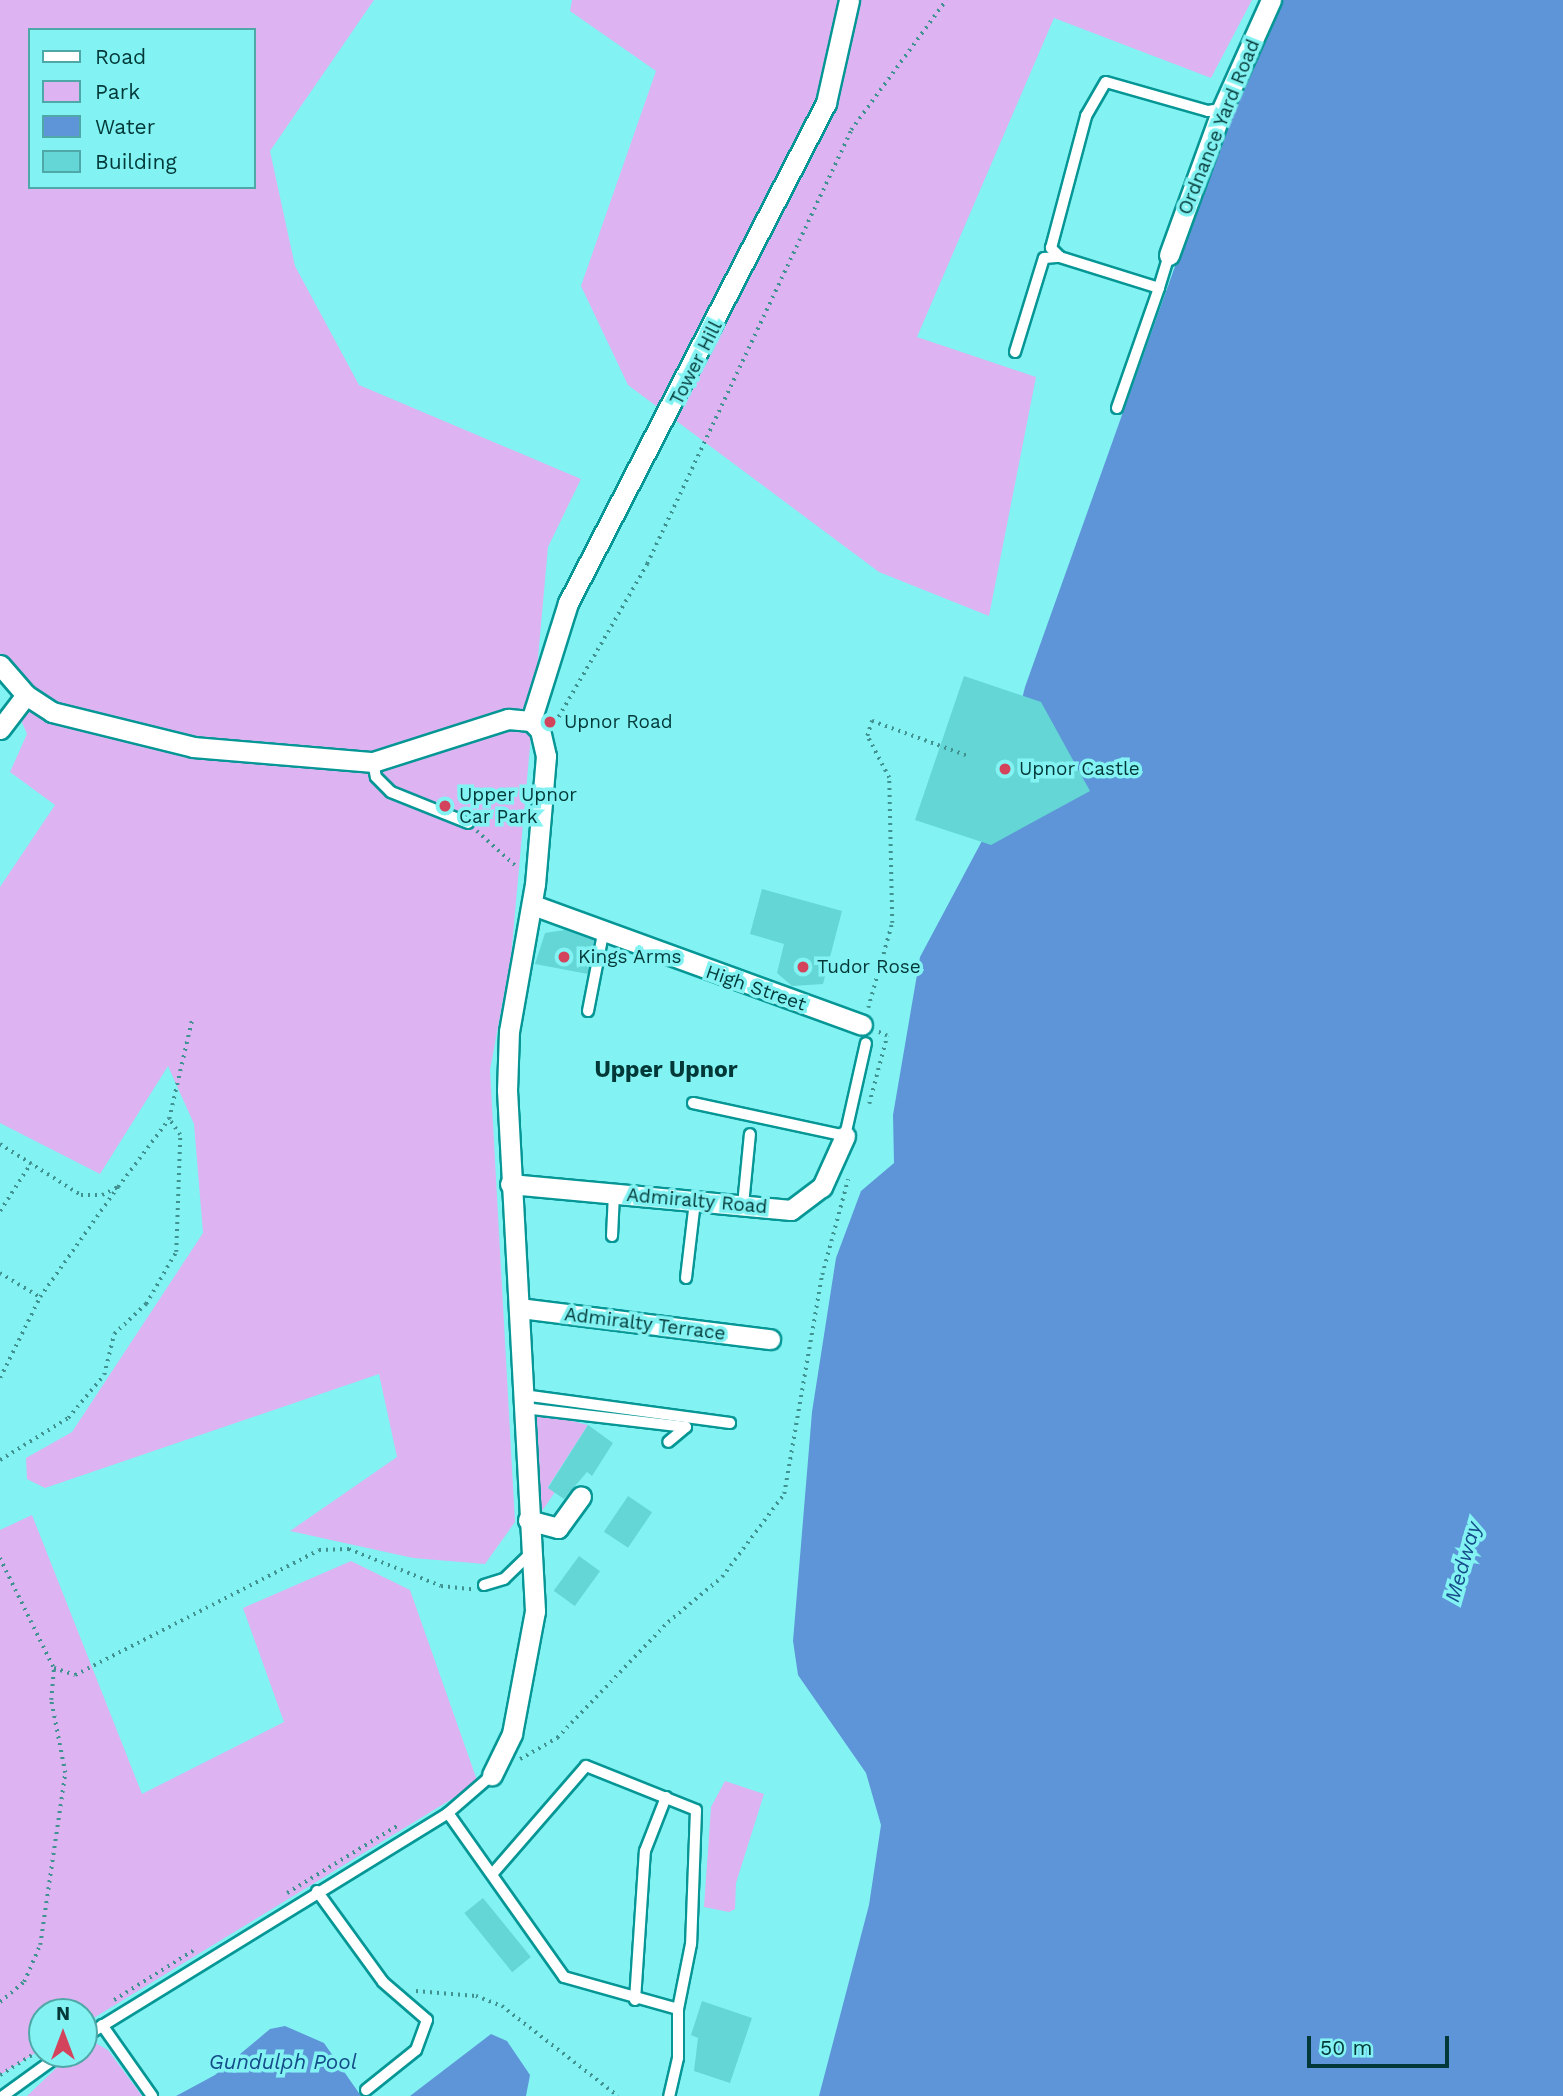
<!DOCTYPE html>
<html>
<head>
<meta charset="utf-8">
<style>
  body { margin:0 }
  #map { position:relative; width:1563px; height:2096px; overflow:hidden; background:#82f3f2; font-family:"Work Sans",sans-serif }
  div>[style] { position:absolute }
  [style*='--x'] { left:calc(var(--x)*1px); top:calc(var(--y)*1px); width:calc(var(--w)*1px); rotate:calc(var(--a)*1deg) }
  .green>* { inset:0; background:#ddb3f1 }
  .water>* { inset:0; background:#5e95d9 }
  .building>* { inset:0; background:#64d6d5; transform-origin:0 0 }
  .path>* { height:3.5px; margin-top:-1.75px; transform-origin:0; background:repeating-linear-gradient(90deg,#409291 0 2px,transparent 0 7px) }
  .roads { filter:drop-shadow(2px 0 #069696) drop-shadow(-2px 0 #069696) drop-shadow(0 2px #069696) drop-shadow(0 -2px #069696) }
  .lane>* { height:10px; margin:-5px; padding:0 5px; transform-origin:5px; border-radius:5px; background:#fff }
  .street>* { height:19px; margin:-9.5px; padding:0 9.5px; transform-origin:9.5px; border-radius:9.5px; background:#fff }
  .dots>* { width:19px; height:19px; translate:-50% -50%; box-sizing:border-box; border:4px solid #82f3f2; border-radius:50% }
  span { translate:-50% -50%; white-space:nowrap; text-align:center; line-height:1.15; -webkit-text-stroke:7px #82f3f2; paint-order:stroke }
  .street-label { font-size:19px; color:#023838 }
  .poi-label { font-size:19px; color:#023838 }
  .left { translate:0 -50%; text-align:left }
  .water-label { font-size:21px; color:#154c8a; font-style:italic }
  .quarter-label { font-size:23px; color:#023838; font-weight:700 }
  .legend { position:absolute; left:28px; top:28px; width:228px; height:161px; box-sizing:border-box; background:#82f3f2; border:2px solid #4fa8a8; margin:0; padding:9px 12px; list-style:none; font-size:21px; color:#023838 }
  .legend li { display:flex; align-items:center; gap:14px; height:35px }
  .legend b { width:35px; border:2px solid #4fa8a8 }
  .north { position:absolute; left:28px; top:1998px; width:70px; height:70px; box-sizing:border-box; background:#82f3f2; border:2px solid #4fa8a8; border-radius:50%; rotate:0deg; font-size:19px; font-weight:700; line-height:28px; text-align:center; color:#023838 }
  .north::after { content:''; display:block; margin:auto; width:24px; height:32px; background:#d3435c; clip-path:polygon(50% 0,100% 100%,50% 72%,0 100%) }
  .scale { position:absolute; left:1307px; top:2036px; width:142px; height:32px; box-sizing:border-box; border:4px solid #023838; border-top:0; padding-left:9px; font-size:21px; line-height:24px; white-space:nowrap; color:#023838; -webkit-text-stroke:5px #82f3f2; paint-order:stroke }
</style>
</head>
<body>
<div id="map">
  <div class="green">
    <i style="clip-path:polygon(evenodd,0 0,374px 0,270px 151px,295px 266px,359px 385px,581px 479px,548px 547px,511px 957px,490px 1070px,515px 1522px,485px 1564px,413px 1558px,290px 1531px,397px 1457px,379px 1374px,45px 1488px,27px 1479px,26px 1458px,72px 1432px,203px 1233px,194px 1124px,168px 1066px,100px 1174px,0 1123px,0 887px,55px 805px,10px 772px,27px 734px,0 672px,0 0,30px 30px,254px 30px,254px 187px,30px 187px,30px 30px)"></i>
    <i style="clip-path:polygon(572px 0,1252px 0,1211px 78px,1054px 18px,917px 337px,1036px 377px,989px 616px,879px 572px,628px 385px,581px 286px,656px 71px,570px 11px)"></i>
    <i style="clip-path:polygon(536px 1412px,588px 1425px,548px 1487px,555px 1492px,542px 1511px,528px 1507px,528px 1422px)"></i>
    <i style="clip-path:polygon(32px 1515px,142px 1794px,284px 1722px,243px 1608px,351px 1561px,410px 1590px,478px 1783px,84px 2024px,84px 2012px,42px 2012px,42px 2049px,0 2075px,0 1530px)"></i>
    <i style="clip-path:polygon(725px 1781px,764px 1794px,736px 1883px,735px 1909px,729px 1912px,704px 1907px,711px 1807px)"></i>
    <i style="clip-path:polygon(90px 2040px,108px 2050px,142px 2096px,27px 2096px,71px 2054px,84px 2054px,84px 2042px)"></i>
  </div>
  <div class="water">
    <i style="clip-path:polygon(1282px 0,1563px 0,1563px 2096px,819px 2096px,869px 1905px,881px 1825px,866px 1773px,798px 1675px,793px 1641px,812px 1412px,836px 1258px,861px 1191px,894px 1163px,893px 1115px,920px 957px,991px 824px,1025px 687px,1230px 112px)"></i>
    <i style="clip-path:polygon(285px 2026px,324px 2043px,361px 2096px,176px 2096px,215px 2075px,270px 2029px)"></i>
    <i style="clip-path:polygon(491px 2034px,507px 2041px,530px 2075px,526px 2096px,410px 2096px)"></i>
  </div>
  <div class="building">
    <i style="clip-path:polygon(964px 676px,1041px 702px,1090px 791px,991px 845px,915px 820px)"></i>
    <i style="clip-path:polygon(762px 889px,842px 911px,823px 984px,792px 986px,777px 973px,784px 944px,750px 934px)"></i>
    <i style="clip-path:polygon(565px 930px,594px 940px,588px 974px,535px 964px,545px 933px)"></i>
    <i style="clip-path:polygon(588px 1425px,613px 1443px,592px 1476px,587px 1472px,564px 1499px,548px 1488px)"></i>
    <i style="left:628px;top:1496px;width:29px;height:43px;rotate:34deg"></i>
    <i style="left:579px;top:1556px;width:26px;height:43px;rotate:36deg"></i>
    <i style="left:483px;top:1898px;width:76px;height:24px;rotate:51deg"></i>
    <i style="clip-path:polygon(702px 2001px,752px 2018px,730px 2083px,694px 2071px,698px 2038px,691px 2035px)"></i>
  </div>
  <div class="path">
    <i style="--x:555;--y:723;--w:184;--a:-59.9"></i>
    <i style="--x:647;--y:564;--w:480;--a:-64.8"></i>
    <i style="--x:851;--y:130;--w:161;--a:-53.8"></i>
    <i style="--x:477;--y:831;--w:55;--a:42.1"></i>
    <i style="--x:868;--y:1008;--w:88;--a:-74.2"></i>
    <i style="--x:892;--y:923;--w:145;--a:-91.2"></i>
    <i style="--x:889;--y:778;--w:47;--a:-117.6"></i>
    <i style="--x:867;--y:736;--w:16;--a:-72"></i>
    <i style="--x:872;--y:721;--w:102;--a:20"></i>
    <i style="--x:869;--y:1104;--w:70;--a:-75.2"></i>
    <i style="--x:887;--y:1036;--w:10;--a:-156"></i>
    <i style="--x:0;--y:1144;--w:96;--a:32.2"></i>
    <i style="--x:81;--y:1195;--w:21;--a:0"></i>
    <i style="--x:102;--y:1195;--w:18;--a:-27"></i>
    <i style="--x:118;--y:1187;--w:85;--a:-53.1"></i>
    <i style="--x:0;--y:1211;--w:57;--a:-57.1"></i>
    <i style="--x:0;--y:1273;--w:47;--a:31"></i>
    <i style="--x:0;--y:1378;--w:90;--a:-63.7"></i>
    <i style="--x:40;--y:1297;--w:135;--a:-54.7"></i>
    <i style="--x:0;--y:1460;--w:80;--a:-31.7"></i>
    <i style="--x:68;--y:1418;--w:56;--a:-50.1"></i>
    <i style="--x:104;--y:1375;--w:42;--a:-76.3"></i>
    <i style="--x:114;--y:1334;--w:44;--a:-43.2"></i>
    <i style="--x:146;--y:1304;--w:60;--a:-60"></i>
    <i style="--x:176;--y:1252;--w:117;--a:-88"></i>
    <i style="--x:180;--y:1135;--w:19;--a:-125"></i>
    <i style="--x:169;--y:1119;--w:103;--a:-77"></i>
    <i style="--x:0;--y:1558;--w:123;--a:63.9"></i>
    <i style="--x:54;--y:1668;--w:22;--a:18"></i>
    <i style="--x:75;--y:1675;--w:274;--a:-27.1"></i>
    <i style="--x:319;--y:1550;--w:30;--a:-2"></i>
    <i style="--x:349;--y:1549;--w:99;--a:21.9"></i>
    <i style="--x:441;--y:1586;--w:31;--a:6"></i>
    <i style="--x:520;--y:1759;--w:43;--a:-29.6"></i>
    <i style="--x:557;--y:1738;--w:161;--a:-46.3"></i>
    <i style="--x:668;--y:1622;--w:70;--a:-39.8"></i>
    <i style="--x:722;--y:1577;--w:104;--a:-53.2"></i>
    <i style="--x:784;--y:1494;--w:222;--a:-80.2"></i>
    <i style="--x:822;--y:1275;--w:99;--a:-74.8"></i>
    <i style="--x:287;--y:1893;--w:132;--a:-31.4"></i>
    <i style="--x:416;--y:1991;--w:60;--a:4.8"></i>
    <i style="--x:476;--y:1996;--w:28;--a:21"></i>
    <i style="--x:502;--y:2006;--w:147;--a:37.8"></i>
    <i style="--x:114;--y:2000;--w:94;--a:-32"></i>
    <i style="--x:0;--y:2002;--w:31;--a:-40"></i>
    <i style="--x:24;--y:1982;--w:40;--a:-66.6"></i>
    <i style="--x:40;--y:1945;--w:174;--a:-81.7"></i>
    <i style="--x:65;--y:1773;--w:74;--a:-100.9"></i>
    <i style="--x:51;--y:1700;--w:32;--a:-85"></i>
    <i style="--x:0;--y:2075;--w:47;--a:-32"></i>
  </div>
  <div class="roads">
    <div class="lane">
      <i style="--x:1169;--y:255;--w:34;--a:107"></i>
      <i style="--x:1159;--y:288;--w:104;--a:-162.6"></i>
      <i style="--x:1060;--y:257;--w:13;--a:-135"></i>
      <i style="--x:1051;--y:248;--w:137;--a:-75.1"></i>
      <i style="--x:1086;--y:116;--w:39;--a:-60"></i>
      <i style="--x:1106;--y:82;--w:106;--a:15.9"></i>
      <i style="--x:1208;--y:111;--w:13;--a:-9"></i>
      <i style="--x:1015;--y:352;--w:98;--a:-72.9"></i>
      <i style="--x:1044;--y:258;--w:16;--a:-4"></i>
      <i style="--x:1117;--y:408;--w:127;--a:-70.7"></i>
      <i style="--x:373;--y:762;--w:15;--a:79"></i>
      <i style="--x:376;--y:777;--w:21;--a:45"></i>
      <i style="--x:391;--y:792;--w:83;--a:21.9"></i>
      <i style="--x:588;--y:1011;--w:78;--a:-79"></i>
      <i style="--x:693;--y:1103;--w:156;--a:12.2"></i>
      <i style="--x:845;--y:1136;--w:95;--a:-77.3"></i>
      <i style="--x:743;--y:1205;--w:71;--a:-84.4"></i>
      <i style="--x:612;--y:1236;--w:42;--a:-87.3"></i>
      <i style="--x:686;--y:1278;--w:78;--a:-83.3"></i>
      <i style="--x:523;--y:1395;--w:209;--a:7.7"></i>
      <i style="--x:524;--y:1408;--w:163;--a:6.7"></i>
      <i style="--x:686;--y:1427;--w:23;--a:140"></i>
      <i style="--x:484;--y:1585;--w:21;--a:-17"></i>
      <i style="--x:504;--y:1579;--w:36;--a:-44"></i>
      <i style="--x:448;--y:1813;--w:201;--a:54.7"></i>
      <i style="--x:564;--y:1977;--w:118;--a:15.7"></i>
      <i style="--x:678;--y:2009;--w:49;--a:90"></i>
      <i style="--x:678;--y:2058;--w:39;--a:103"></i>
      <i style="--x:494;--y:1872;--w:140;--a:-49"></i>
      <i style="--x:586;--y:1766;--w:118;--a:21.8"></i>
      <i style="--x:696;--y:1810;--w:134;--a:92.1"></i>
      <i style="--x:691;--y:1944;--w:66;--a:101.3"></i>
      <i style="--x:317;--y:1891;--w:112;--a:54"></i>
      <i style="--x:383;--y:1982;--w:58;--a:40.8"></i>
      <i style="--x:427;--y:2020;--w:32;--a:110"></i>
      <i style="--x:416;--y:2050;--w:64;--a:141.3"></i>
      <i style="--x:635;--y:2000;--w:149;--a:-86.2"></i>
      <i style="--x:645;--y:1851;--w:58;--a:-68.7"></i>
      <i style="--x:102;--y:2025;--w:87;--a:54.8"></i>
      <i style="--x:84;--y:2037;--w:427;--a:-31.6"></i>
      <i style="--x:448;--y:1813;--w:58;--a:-40.8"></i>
      <i style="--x:3;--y:2096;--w:72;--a:-35.9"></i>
    </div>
    <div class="street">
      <i style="--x:1169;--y:255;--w:155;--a:-70"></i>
      <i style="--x:1222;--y:109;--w:120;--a:-65.8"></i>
      <i style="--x:0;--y:665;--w:40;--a:49"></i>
      <i style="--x:26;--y:695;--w:31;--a:33"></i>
      <i style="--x:52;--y:712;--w:145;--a:13.9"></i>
      <i style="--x:193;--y:747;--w:181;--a:4.8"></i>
      <i style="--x:373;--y:762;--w:142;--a:-17.7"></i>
      <i style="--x:508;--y:719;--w:23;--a:5"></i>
      <i style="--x:531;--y:721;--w:13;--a:45"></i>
      <i style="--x:540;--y:730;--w:27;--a:77"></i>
      <i style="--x:546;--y:756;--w:128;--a:94.9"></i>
      <i style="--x:535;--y:884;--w:149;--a:100"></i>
      <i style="--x:509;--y:1031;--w:59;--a:91.9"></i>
      <i style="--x:507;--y:1090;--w:522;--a:86.92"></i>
      <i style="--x:535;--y:1611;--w:125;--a:100.6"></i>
      <i style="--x:512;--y:1734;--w:46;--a:116"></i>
      <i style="--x:531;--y:721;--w:124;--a:-72.6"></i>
      <i style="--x:568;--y:603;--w:563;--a:-62.71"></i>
      <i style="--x:826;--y:103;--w:106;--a:-77.4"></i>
      <i style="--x:0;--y:729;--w:43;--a:-52.6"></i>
      <i style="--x:533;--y:905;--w:350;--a:20"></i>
      <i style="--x:510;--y:1184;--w:282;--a:5.3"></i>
      <i style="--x:791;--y:1210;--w:39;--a:-37"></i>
      <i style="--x:822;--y:1187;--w:56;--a:-65.7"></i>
      <i style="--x:520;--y:1308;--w:252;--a:7.1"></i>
      <i style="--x:528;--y:1520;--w:31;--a:15"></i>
      <i style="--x:558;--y:1528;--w:39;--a:-54"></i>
    </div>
  </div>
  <div class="dots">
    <i style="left:550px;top:722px;background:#d3435c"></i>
    <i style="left:1005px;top:769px;background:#d3435c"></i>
    <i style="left:445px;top:806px;background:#d3435c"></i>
    <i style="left:564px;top:957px;background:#d3435c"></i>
    <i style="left:803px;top:967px;background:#d3435c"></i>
  </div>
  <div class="street-label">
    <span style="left:1219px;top:127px;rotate:-68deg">Ordnance Yard Road</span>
    <span style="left:696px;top:363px;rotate:-63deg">Tower Hill</span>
    <span style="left:756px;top:988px;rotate:19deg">High Street</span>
    <span style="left:697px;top:1201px;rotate:5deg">Admiralty Road</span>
    <span style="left:645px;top:1324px;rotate:7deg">Admiralty Terrace</span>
  </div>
  <div class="poi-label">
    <span class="left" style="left:564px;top:722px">Upnor Road</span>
    <span class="left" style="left:1019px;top:769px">Upnor Castle</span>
    <span class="left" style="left:459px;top:806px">Upper Upnor<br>Car Park</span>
    <span class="left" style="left:578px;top:957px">Kings Arms</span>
    <span class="left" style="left:817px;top:967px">Tudor Rose</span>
  </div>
  <div class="water-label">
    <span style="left:1463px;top:1562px;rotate:-74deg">Medway</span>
    <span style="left:283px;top:2062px">Gundulph Pool</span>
  </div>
  <div class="quarter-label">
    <span style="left:666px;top:1070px">Upper Upnor</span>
  </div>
  <ul class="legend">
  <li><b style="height:9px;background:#fff"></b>Road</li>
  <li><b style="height:19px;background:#ddb3f1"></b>Park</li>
  <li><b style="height:19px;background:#5e95d9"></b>Water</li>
  <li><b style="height:19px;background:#64d6d5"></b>Building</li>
  </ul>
  <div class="north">N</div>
  <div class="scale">50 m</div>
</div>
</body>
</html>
